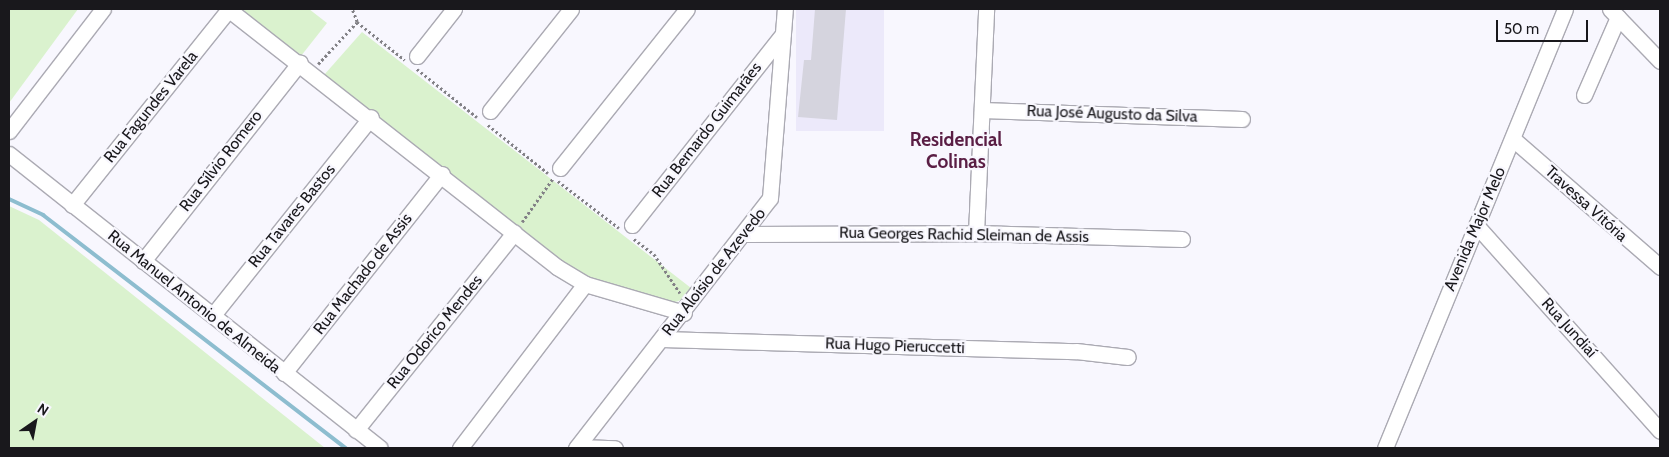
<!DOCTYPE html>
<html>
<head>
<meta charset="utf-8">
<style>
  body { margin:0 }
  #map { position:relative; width:1669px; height:457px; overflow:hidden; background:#f8f7fe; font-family:Cabin,sans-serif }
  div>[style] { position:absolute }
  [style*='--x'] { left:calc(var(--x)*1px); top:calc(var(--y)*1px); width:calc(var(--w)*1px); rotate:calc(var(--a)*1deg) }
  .built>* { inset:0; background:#ece9fa; transform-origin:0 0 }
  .green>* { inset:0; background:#daf2ce }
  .stream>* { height:4px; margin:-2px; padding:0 2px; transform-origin:2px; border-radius:2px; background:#8dbdcf }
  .building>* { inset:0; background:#d5d4de }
  .path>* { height:2.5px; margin-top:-1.25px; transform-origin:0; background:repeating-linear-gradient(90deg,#828186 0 2.5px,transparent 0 5px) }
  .roads { filter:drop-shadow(1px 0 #abaab3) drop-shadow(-1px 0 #abaab3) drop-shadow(0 1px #abaab3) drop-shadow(0 -1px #abaab3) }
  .minor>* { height:15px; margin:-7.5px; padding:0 7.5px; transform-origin:7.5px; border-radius:7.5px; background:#fff }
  span { translate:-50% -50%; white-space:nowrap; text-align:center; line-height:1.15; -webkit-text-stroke:4.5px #f8f7fe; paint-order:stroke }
  .street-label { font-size:16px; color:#19181c }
  .quarter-label { font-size:19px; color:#5a1e44; font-weight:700 }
  .frame { position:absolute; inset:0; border:10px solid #19181c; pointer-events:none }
  .north { position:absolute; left:10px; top:397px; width:50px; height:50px; -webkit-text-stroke:4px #f8f7fe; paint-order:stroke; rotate:33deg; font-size:14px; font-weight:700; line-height:20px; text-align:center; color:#19181c }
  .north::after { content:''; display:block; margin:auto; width:18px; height:22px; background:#19181c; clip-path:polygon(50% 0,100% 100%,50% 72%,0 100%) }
  .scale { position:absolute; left:1496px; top:20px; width:92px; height:22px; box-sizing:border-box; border:2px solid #19181c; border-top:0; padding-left:6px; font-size:15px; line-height:18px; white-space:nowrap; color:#19181c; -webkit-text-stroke:4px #f8f7fe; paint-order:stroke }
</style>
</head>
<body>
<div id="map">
  <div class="built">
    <i style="left:796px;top:9px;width:88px;height:122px"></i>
  </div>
  <div class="green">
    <i style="clip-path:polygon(9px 9px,78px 9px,9px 103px)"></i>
    <i style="clip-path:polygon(246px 9px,309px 9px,327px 23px,301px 56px,244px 11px)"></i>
    <i style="clip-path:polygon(362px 32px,691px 288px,681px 300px,670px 304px,599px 284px,569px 270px,324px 75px)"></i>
    <i style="clip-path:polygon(9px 206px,39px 220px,325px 448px,9px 448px)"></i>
  </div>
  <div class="stream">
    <i style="--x:9;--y:199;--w:38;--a:25"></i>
    <i style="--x:43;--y:215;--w:382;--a:37.6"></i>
  </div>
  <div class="building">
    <i style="clip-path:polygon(815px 9px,846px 9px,837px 120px,798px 117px,804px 60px,811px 60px)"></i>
  </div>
  <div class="path">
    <i style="--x:357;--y:22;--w:61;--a:38.4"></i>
    <i style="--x:318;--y:64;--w:57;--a:-47.1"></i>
    <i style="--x:357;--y:22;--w:14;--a:-111"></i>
    <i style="--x:417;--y:69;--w:77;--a:38.7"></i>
    <i style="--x:488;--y:125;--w:77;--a:38.7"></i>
    <i style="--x:558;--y:181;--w:77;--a:37.6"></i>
    <i style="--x:522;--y:222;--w:54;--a:-54.8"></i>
    <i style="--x:634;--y:239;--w:25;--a:37"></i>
    <i style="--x:654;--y:254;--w:47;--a:56.3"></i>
  </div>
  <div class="roads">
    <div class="minor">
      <i style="--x:228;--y:9;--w:418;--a:38.1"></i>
      <i style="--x:557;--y:267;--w:33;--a:31"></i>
      <i style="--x:585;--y:284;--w:103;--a:16.3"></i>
      <i style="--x:1610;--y:9;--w:72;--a:46.1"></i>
      <i style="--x:417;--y:56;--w:60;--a:-51.8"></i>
      <i style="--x:1584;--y:95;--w:85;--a:-66.4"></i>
      <i style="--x:982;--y:110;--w:260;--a:2"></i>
      <i style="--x:490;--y:111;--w:130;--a:-51.5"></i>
      <i style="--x:9;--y:131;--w:154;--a:-52.4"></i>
      <i style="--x:1513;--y:139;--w:195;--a:41"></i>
      <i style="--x:9;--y:154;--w:473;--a:38.4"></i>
      <i style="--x:560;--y:168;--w:203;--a:-51.4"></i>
      <i style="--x:72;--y:205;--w:251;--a:-51.3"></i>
      <i style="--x:632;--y:225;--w:243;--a:-51.7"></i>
      <i style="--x:1476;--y:225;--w:276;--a:48.2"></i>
      <i style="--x:976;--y:233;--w:224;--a:-87.4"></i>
      <i style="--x:745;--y:234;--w:231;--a:-0.2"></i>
      <i style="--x:976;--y:233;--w:206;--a:1.7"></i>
      <i style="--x:143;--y:261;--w:253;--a:-51.7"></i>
      <i style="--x:213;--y:315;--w:253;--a:-51.4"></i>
      <i style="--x:662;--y:339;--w:414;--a:1.7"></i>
      <i style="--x:1076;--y:351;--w:52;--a:6.6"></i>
      <i style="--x:284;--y:373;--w:254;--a:-51.6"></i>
      <i style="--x:356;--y:430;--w:253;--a:-51.3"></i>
      <i style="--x:577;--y:447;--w:38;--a:2"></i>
      <i style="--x:460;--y:448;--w:206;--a:-52.7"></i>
      <i style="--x:576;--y:448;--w:316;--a:-52.2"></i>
      <i style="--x:770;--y:198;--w:190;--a:-85.5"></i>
      <i style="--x:1385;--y:448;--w:474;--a:-67.7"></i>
    </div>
  </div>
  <div class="street-label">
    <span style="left:151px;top:107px;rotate:-51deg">Rua Fagundes Varela</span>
    <span style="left:1112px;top:114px;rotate:2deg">Rua José Augusto da Silva</span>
    <span style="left:707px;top:130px;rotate:-52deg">Rua Bernardo Guimarães</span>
    <span style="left:221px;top:161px;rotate:-52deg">Rua Sílvio Romero</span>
    <span style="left:1586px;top:204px;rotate:42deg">Travessa Vitória</span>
    <span style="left:292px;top:216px;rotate:-51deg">Rua Tavares Bastos</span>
    <span style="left:1475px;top:229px;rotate:-67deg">Avenida Major Melo</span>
    <span style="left:964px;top:235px;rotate:1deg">Rua Georges Rachid Sleiman de Assis</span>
    <span style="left:714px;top:272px;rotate:-52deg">Rua Aloísio de Azevedo</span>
    <span style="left:363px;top:274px;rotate:-52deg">Rua Machado de Assis</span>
    <span style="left:194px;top:302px;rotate:39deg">Rua Manuel Antonio de Almeida</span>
    <span style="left:1569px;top:328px;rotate:48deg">Rua Jundiaí</span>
    <span style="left:435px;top:332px;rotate:-51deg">Rua Odorico Mendes</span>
    <span style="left:895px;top:346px;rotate:2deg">Rua Hugo Pieruccetti</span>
  </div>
  <div class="quarter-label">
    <span style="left:956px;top:151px">Residencial<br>Colinas</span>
  </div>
  <div class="frame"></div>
  <div class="north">N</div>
  <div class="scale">50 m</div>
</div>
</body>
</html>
